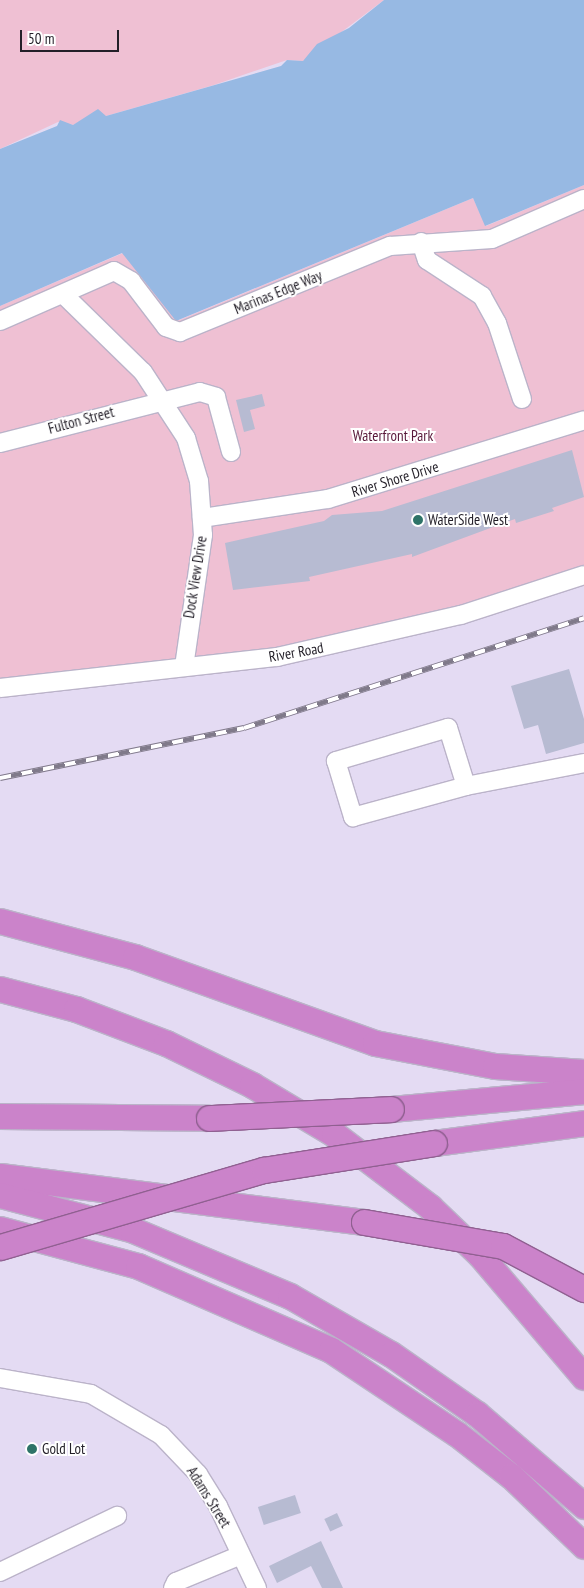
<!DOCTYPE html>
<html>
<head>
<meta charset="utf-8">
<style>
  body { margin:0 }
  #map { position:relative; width:584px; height:1588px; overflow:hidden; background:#e4dbf3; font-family:"PT Sans Narrow",sans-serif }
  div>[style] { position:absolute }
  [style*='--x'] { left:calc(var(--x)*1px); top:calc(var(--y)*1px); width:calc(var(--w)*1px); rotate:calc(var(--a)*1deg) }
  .green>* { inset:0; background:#efc0d3 }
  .water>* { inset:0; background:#97b9e3 }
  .building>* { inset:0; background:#b7bbd2; transform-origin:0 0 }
  .roads { filter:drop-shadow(1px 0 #bbb3c9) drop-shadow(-1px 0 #bbb3c9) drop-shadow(0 1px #bbb3c9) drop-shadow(0 -1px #bbb3c9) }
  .minor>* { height:18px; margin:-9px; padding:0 9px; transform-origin:9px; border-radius:9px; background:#fff }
  .highway>* { height:25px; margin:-12.5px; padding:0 12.5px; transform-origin:12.5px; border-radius:12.5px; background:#cb83ca }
  .rail>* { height:5.5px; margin-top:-2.75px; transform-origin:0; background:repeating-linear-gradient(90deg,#fff 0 11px,#807a8a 0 22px); box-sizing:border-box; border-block:1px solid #807a8a }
  .bridges { filter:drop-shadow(1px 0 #906091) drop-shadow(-1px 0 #906091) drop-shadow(0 1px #906091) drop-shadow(0 -1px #906091) }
  .highway-bridge>* { height:25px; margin:-12.5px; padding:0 12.5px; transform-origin:12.5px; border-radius:12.5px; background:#cb83ca }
  .dots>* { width:14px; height:14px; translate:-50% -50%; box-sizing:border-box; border:2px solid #fff; border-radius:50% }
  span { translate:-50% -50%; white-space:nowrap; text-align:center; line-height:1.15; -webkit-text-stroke:4px #fff; paint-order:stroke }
  .street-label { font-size:15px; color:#231f28 }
  .park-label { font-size:15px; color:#581839 }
  .poi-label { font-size:15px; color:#231f28 }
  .left { translate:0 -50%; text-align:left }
  .scale { position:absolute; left:20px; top:30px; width:99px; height:22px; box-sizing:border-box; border:2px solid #231f28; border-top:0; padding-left:6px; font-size:15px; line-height:18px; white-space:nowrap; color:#231f28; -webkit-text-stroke:4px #fff; paint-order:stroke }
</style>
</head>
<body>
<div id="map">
  <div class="green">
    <i style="clip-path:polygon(0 0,384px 0,303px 61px,287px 60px,214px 85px,106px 116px,96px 114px,73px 125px,58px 122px,0 149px)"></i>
    <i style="clip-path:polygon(584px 185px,584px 575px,277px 657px,0 689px,0 306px,123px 253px,177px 321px,473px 198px,486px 226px)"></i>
  </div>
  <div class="water">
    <i style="clip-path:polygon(384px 0,584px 0,584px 185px,485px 226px,473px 198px,176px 321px,122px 253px,0 306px,0 149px,57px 126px,60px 120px,73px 125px,98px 109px,106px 116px,281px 66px,287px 60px,303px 61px,317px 44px,349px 28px)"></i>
  </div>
  <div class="building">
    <i style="clip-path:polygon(262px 394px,265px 406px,250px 410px,255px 429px,244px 432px,236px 400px)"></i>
    <i style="clip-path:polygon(572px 450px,584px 497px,552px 508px,554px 511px,516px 523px,515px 519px,412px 557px,412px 554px,309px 577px,310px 581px,233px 590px,225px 543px,324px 521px,332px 515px,382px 511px)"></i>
    <i style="clip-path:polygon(569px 669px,584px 719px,584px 743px,546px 754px,538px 725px,524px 729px,511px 686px)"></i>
    <i style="left:295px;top:1495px;width:19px;height:39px;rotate:72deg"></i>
    <i style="left:337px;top:1513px;width:14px;height:14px;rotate:65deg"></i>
    <i style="clip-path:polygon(321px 1541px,343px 1588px,322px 1588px,311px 1566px,277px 1583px,269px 1566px)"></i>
  </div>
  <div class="roads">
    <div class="minor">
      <i style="--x:421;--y:242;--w:19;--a:72"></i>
      <i style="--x:427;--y:260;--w:66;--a:33.2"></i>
      <i style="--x:482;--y:296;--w:31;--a:61"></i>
      <i style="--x:497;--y:323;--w:80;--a:71.8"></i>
      <i style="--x:64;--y:295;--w:110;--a:44.3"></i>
      <i style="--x:143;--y:372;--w:79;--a:56.9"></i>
      <i style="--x:186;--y:438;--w:45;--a:73.2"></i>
      <i style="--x:199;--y:481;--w:54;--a:85.8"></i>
      <i style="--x:203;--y:535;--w:133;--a:98.2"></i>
      <i style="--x:0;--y:321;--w:124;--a:-23.7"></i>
      <i style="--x:114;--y:271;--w:20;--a:30"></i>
      <i style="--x:131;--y:281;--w:58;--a:52.7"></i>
      <i style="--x:166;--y:327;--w:15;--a:20"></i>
      <i style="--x:180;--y:332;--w:227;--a:-22.3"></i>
      <i style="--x:390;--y:246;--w:102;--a:-3.9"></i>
      <i style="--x:492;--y:239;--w:100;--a:-23.5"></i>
      <i style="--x:0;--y:443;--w:206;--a:-14.3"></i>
      <i style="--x:200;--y:392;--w:17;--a:17"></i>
      <i style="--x:216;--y:397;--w:57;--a:74.7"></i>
      <i style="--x:202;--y:518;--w:127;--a:-8.6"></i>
      <i style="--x:328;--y:499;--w:268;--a:-17.1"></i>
      <i style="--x:0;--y:688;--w:279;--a:-6.4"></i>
      <i style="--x:277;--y:657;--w:189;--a:-12.9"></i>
      <i style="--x:461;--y:615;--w:129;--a:-18"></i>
      <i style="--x:466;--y:786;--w:61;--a:-107.2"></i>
      <i style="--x:448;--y:728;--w:117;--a:163.6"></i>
      <i style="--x:336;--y:761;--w:59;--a:73.1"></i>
      <i style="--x:353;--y:817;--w:117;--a:-15.3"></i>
      <i style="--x:466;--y:786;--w:120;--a:-11"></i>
      <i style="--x:0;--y:1378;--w:92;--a:10"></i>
      <i style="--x:91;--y:1394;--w:81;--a:30.4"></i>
      <i style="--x:161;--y:1435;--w:54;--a:46.5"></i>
      <i style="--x:198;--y:1474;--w:38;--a:58"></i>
      <i style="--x:218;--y:1506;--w:91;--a:64.6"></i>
      <i style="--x:0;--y:1572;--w:130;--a:-25.6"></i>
      <i style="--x:173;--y:1588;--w:7;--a:-63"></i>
      <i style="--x:176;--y:1582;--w:70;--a:-22.6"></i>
    </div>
    <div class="highway">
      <i style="--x:0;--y:921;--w:140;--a:14.9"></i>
      <i style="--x:135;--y:957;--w:255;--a:19.7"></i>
      <i style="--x:375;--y:1043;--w:122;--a:10.9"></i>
      <i style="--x:495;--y:1066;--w:89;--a:3.9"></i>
      <i style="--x:0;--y:989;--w:79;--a:14.7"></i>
      <i style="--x:76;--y:1009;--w:96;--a:20.7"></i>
      <i style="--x:166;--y:1043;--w:96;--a:26"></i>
      <i style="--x:252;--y:1085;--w:96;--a:30.9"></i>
      <i style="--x:334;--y:1134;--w:121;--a:37.2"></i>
      <i style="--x:430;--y:1207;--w:69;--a:43.8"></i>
      <i style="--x:480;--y:1255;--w:160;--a:49.6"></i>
      <i style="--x:391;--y:1109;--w:194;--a:-5.3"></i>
      <i style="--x:0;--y:1116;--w:209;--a:0.5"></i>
      <i style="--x:434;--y:1143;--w:151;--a:-7.6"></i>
      <i style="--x:0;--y:1176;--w:367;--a:7.2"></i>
      <i style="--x:0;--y:1195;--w:138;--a:14.7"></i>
      <i style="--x:133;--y:1230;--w:170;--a:22.8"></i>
      <i style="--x:290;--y:1296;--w:116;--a:29.9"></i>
      <i style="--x:391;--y:1354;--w:105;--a:34.9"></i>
      <i style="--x:477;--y:1414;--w:141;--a:40.7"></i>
      <i style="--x:0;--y:1229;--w:143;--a:15"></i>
      <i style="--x:138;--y:1266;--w:210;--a:23.5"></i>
      <i style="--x:331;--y:1350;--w:151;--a:33.7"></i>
      <i style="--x:457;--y:1434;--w:68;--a:37.9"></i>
      <i style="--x:511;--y:1476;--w:101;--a:43.8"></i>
    </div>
  </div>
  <div class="rail">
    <i style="--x:0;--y:778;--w:249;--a:-11.6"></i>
    <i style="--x:244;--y:728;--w:357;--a:-17.9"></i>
  </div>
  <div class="bridges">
    <div class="highway-bridge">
      <i style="--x:209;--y:1118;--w:182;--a:-2.8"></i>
      <i style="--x:364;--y:1222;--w:141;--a:9.8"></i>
      <i style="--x:503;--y:1246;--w:92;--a:28"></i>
      <i style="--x:0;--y:1247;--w:275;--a:-16.3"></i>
      <i style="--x:264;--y:1170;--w:172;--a:-9"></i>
    </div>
  </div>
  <div class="dots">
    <i style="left:418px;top:520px;background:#2e7368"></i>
    <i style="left:32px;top:1449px;background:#2e7368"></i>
  </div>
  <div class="street-label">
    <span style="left:278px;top:292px;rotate:-22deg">Marinas Edge Way</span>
    <span style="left:81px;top:420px;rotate:-15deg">Fulton Street</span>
    <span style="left:395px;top:479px;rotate:-17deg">River Shore Drive</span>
    <span style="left:195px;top:577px;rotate:-81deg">Dock View Drive</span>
    <span style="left:296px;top:652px;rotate:-10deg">River Road</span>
    <span style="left:209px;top:1497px;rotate:58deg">Adams Street</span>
  </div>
  <div class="park-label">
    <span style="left:393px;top:436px">Waterfront Park</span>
  </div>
  <div class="poi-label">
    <span class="left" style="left:428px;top:520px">WaterSide West</span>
    <span class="left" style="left:42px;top:1449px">Gold Lot</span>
  </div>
  <div class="scale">50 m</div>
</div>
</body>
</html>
